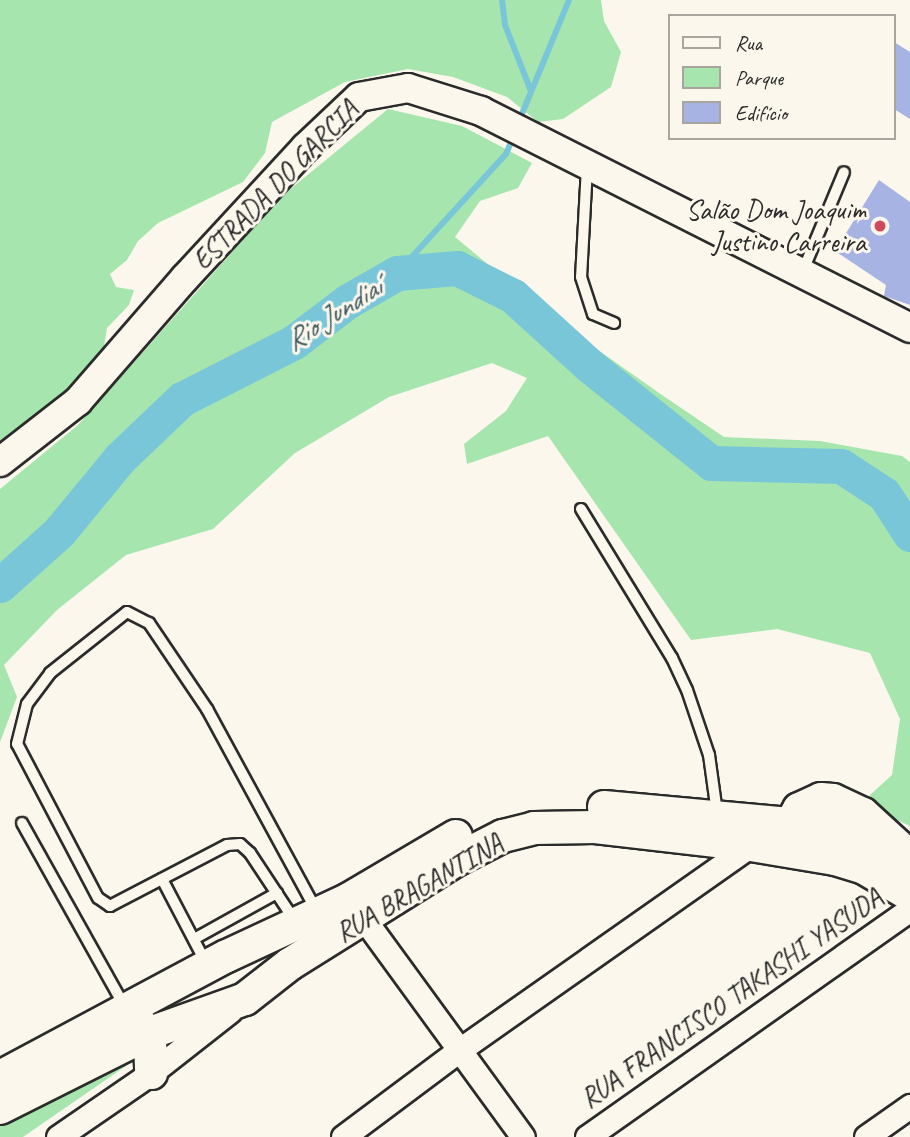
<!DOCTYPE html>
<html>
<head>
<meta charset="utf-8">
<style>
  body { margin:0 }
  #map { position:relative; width:910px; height:1137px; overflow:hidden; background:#fbf7ec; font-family:Caveat,sans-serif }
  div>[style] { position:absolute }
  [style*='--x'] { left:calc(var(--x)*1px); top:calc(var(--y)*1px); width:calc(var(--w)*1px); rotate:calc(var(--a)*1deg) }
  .green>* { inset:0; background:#a6e6ae }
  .stream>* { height:6px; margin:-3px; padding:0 3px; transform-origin:3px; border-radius:3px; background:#7ac6d9 }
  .river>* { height:35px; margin:-17.5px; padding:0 17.5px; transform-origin:17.5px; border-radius:17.5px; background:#7ac6d9 }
  .building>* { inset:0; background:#a6b3e3 }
  .roads { filter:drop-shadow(2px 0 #2b2b2b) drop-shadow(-2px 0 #2b2b2b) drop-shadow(0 2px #2b2b2b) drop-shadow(0 -2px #2b2b2b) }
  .service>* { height:10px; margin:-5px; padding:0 5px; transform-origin:5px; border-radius:5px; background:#fbf7ec }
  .minor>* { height:23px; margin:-11.5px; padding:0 11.5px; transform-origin:11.5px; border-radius:11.5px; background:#fbf7ec }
  .tertiary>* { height:28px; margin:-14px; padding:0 14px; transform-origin:14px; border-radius:14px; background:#fbf7ec }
  .secondary>* { height:32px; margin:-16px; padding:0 16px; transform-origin:16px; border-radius:16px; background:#fbf7ec }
  .dots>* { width:19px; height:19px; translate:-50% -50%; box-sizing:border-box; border:4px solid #fbf7ec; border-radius:50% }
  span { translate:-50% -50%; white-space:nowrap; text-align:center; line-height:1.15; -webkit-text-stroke:6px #fbf7ec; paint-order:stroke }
  .street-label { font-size:28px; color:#2b2b2b }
  .poi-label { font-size:28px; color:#2b2b2b }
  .right { translate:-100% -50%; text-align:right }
  .water-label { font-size:30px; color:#435a5f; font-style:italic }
  .legend { position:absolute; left:668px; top:14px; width:228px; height:126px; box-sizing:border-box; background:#fbf7ec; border:2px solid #a8a59f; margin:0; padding:9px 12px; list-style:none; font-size:21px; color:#2b2b2b }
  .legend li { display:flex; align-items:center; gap:14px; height:35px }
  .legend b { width:35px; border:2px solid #a8a59f }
</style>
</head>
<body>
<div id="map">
  <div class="green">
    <i style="clip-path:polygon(0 0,601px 0,604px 21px,621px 52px,611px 87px,563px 119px,538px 122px,507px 97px,453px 77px,408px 69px,345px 82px,272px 122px,265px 153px,243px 182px,158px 223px,138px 241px,127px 260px,110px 274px,116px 287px,134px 290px,129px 305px,107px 328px,103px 352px,75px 384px,0 445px)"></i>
    <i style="clip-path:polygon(388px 109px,462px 126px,532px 163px,518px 188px,480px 201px,455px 237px,551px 317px,662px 395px,724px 437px,820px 441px,902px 456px,910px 462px,910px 826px,871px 808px,870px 795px,892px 775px,900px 719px,870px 653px,777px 629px,691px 640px,548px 436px,467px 464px,464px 444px,506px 411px,527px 378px,492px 363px,389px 397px,295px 453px,213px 529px,126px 555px,57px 610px,4px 665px,17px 697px,0 742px,0 489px,78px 425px,283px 195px)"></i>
    <i style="clip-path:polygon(134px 1047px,139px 1057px,23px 1137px,0 1137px,0 1126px)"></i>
  </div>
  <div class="stream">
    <i style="--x:502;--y:0;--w:25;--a:83"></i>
    <i style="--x:505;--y:25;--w:71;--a:68.5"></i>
    <i style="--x:519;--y:121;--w:131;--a:-67.5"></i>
    <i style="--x:397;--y:273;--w:161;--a:-47.5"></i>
    <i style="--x:506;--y:154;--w:21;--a:-67"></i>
  </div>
  <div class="river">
    <i style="--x:0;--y:585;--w:79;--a:-41.9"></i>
    <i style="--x:59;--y:532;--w:96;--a:-50.5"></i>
    <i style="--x:120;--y:458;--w:86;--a:-43.6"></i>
    <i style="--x:182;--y:399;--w:126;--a:-27"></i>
    <i style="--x:294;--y:342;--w:68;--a:-37.2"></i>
    <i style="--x:348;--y:301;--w:56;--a:-29.7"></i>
    <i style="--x:397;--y:273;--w:60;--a:-4.8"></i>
    <i style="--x:457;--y:268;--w:63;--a:26.6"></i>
    <i style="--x:513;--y:296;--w:104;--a:42.3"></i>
    <i style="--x:590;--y:366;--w:155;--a:38.7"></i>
    <i style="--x:711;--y:463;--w:130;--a:1.3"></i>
    <i style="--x:841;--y:466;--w:51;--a:33.1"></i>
    <i style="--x:884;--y:494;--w:48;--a:57"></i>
  </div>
  <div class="building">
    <i style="clip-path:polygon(894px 42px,910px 52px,910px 119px,894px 109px)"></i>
    <i style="clip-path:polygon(879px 180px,910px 202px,910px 305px,884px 296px,886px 285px,835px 251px)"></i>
  </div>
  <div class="roads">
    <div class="service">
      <i style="--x:587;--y:167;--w:110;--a:93.1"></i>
      <i style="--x:581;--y:277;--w:39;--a:72"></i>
      <i style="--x:593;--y:314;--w:23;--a:23"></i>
      <i style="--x:802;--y:273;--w:109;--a:-67.4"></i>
      <i style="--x:581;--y:509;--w:175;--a:58.6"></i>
      <i style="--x:672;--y:658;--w:35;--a:65"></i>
      <i style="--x:687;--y:690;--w:69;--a:71.3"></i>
      <i style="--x:709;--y:755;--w:59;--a:82.1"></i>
      <i style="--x:22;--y:823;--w:211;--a:60.8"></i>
      <i style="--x:162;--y:879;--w:95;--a:62.4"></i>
      <i style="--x:295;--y:921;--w:82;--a:-123.5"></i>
      <i style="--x:250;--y:853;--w:13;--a:-138"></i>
      <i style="--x:240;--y:844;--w:13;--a:176"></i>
      <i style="--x:227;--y:845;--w:132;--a:152.5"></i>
      <i style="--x:110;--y:906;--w:14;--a:-146"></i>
      <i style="--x:98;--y:898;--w:174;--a:-117.7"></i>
      <i style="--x:17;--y:744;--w:41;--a:-76"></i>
      <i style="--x:27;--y:704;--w:39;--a:-53"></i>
      <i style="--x:50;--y:673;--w:98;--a:-38.4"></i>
      <i style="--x:127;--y:612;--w:25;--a:27"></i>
      <i style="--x:149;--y:623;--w:104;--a:56"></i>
      <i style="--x:207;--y:709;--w:229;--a:61.5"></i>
      <i style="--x:194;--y:939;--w:95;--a:-29"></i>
    </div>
    <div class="minor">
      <i style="--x:356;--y:908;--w:283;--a:53.9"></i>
      <i style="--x:58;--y:1137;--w:113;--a:-34.5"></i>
      <i style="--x:151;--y:1073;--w:100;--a:-38.1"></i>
      <i style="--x:343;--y:1137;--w:144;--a:-36.8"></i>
      <i style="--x:458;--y:1051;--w:358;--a:-35.1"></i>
      <i style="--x:587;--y:1137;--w:395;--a:-35.2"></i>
      <i style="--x:866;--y:1137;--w:54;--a:-35.2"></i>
    </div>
    <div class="tertiary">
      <i style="--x:0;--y:462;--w:99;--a:-38"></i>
      <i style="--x:78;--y:401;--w:163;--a:-49"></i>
      <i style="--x:185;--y:278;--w:177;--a:-47.3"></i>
      <i style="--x:305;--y:148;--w:74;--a:-43.4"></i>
      <i style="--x:359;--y:97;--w:50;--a:-10.4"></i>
      <i style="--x:408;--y:88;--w:77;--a:17.5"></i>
      <i style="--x:481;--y:111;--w:481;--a:26.8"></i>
    </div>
    <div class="secondary">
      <i style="--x:604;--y:807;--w:222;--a:5.2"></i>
      <i style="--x:825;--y:827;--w:92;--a:21.8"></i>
      <i style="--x:793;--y:839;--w:16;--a:-97"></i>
      <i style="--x:791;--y:823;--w:16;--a:-60"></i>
      <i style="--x:799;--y:809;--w:24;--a:-24"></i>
      <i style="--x:821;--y:799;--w:12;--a:5"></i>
      <i style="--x:833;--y:800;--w:33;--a:25"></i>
      <i style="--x:863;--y:814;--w:49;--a:42.5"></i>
      <i style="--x:137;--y:1019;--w:24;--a:57"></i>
      <i style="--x:150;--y:1039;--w:34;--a:88"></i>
      <i style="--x:0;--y:1077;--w:257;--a:-28.1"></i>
      <i style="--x:227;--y:956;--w:135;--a:-25"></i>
      <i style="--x:349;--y:899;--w:124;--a:-30.5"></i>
      <i style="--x:0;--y:1108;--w:165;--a:-26.7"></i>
      <i style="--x:147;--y:1034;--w:104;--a:-19.7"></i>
      <i style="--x:245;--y:999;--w:57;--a:-37.9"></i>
      <i style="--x:290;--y:964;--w:196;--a:-32.1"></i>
      <i style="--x:456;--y:860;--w:53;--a:-27.1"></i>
      <i style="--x:503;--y:836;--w:32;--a:-14"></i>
      <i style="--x:534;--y:828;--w:61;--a:-0.9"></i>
      <i style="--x:595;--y:827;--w:157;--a:6.6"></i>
      <i style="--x:751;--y:845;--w:85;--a:9.5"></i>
      <i style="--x:835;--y:859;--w:30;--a:17"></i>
      <i style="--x:864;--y:868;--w:53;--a:30.4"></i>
    </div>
  </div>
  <div class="dots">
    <i style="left:880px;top:226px;background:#d1495b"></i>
  </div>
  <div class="street-label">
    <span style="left:275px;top:185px;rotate:-46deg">ESTRADA DO GARCIA</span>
    <span style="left:419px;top:888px;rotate:-30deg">RUA BRAGANTINA</span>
    <span style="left:731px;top:998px;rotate:-35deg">RUA FRANCISCO TAKASHI YASUDA</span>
  </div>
  <div class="poi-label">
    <span class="right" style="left:866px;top:226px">Salão Dom Joaquim<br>Justino Carreira</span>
  </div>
  <div class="water-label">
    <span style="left:333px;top:314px;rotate:-33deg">Rio Jundiaí</span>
  </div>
  <ul class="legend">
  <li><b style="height:9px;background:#fbf7ec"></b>Rua</li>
  <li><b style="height:19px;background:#a6e6ae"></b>Parque</li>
  <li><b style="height:19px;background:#a6b3e3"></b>Edifício</li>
  </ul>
</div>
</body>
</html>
